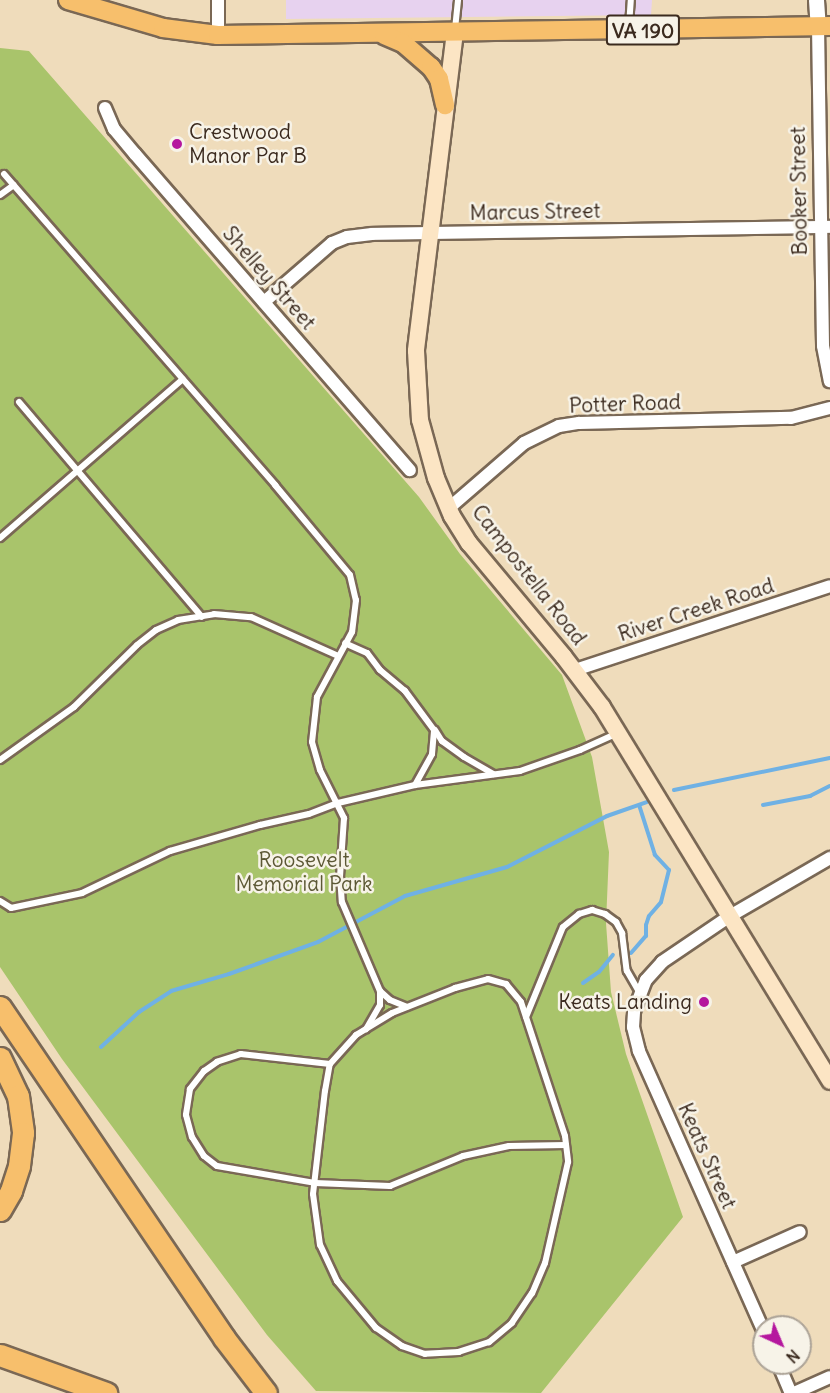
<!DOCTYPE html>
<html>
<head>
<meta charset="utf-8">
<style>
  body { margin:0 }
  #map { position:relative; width:830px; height:1393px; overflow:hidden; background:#efdcbb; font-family:Delius,sans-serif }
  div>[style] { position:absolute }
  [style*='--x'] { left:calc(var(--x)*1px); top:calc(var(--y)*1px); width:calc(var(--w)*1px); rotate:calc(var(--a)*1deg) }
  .built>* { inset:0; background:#e7d2ef }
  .green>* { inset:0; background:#a9c46b }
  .stream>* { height:4px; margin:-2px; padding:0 2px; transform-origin:2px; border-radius:2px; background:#6fb1e4 }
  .roads { filter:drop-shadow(2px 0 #7a6855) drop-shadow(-2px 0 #7a6855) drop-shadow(0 2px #7a6855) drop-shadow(0 -2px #7a6855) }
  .service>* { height:6px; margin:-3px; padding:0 3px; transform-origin:3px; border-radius:3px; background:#fff }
  .minor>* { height:12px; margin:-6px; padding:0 6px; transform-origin:6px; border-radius:6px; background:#fff }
  .tertiary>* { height:15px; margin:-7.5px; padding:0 7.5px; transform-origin:7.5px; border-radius:7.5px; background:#fff }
  .secondary>* { height:16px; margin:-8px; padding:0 8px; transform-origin:8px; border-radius:8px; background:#fce5c4 }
  .primary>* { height:18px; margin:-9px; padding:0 9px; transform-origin:9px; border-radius:9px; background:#f7bf6c }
  .motorway>* { height:21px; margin:-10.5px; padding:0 10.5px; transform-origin:10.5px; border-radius:10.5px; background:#f7bf6c }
  .dots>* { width:16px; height:16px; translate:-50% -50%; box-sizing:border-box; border:3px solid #f7f3e8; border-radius:50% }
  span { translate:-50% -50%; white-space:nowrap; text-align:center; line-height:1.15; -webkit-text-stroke:5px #f7f3e8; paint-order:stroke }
  .shield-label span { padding:2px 4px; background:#f7f3e8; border:2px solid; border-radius:4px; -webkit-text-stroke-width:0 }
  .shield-label { font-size:20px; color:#3b2a1e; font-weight:700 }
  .poi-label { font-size:21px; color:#3b2a1e }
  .left { translate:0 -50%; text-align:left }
  .right { translate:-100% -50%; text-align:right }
  .street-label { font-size:21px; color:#3b2a1e }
  .park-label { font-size:21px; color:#5c5835 }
  .north { position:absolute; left:752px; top:1315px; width:60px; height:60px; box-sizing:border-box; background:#f7f3e8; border:2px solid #aca397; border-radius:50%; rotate:136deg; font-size:16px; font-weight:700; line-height:24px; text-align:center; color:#3b2a1e }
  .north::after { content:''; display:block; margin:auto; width:21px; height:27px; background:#b5179e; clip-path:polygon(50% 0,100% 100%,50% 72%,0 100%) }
</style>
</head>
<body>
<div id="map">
  <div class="built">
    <i style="clip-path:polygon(286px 0,652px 0,651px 15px,286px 19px)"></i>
  </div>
  <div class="green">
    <i style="clip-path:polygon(0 48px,29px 51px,419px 497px,460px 554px,562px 675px,592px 757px,609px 852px,606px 923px,611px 992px,626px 1054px,683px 1217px,541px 1393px,316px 1391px,267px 1335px,62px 1059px,0 967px)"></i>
  </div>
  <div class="stream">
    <i style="--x:674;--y:790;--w:159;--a:-11.6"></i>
    <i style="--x:763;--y:805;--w:48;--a:-10.8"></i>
    <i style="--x:810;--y:796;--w:22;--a:-27"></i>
    <i style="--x:631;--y:953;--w:23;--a:-49"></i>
    <i style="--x:646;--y:936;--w:11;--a:-90"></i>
    <i style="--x:646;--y:925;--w:9;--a:-72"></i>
    <i style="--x:649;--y:916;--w:18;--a:-49"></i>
    <i style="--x:661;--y:902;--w:33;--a:-76"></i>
    <i style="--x:669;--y:870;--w:21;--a:-133"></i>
    <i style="--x:655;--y:855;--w:52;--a:-107.7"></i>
    <i style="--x:583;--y:983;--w:19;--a:-35"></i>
    <i style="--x:599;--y:972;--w:22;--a:-51"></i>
    <i style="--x:101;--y:1047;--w:52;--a:-42.6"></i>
    <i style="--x:139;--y:1012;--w:38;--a:-33"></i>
    <i style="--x:171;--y:991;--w:60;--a:-16.3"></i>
    <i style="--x:229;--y:974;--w:95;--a:-19.8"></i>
    <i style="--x:318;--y:942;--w:98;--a:-27.9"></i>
    <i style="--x:405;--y:896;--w:106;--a:-15.9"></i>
    <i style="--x:507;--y:867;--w:112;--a:-27"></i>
    <i style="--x:607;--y:816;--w:42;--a:-19.3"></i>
  </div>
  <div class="roads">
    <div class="service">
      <i style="--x:629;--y:26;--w:26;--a:-86"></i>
      <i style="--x:455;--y:29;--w:29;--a:-84"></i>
      <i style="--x:4;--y:174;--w:413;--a:48.9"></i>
      <i style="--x:275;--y:485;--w:117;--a:50.2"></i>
      <i style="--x:350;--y:575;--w:26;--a:77"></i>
      <i style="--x:356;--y:600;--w:32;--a:97"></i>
      <i style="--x:352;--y:632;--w:74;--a:118.3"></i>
      <i style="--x:317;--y:697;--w:45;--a:96.3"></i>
      <i style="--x:312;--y:742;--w:29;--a:74"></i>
      <i style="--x:320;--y:770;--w:54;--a:63.4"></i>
      <i style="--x:344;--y:818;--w:58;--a:93.9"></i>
      <i style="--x:340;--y:876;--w:26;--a:86"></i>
      <i style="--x:342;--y:902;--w:97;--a:66.9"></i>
      <i style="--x:380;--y:991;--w:14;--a:90"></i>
      <i style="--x:380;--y:1005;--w:28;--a:120"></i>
      <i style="--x:0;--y:195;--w:17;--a:-36"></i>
      <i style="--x:19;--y:402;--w:282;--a:49.6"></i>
      <i style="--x:0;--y:538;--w:242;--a:-41"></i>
      <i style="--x:435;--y:730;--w:13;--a:58"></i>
      <i style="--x:442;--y:741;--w:27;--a:36"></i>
      <i style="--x:464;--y:757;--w:34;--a:30"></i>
      <i style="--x:0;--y:760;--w:91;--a:-35.6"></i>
      <i style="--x:74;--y:707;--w:88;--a:-44.5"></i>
      <i style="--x:137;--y:645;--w:24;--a:-38"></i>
      <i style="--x:156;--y:630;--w:24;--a:-24"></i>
      <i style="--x:178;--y:620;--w:36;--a:-9"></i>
      <i style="--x:214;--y:614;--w:37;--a:5"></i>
      <i style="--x:251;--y:617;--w:95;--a:24.1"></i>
      <i style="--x:415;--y:785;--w:106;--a:-7.6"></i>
      <i style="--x:520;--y:771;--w:64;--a:-19.3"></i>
      <i style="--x:580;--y:750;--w:42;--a:-24.1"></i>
      <i style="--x:0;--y:901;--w:13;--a:32"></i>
      <i style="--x:11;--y:908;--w:73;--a:-11.9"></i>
      <i style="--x:82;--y:893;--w:98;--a:-25.5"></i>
      <i style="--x:170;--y:851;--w:94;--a:-16.1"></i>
      <i style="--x:260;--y:825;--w:50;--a:-12.7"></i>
      <i style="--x:309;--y:814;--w:31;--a:-21"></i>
      <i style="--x:338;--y:803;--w:79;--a:-13.2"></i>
      <i style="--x:415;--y:785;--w:35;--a:-61"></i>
      <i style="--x:432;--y:754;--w:24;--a:-85"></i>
      <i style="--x:434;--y:730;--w:49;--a:-126.6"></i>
      <i style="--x:405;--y:691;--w:33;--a:-140"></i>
      <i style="--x:380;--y:670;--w:21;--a:-127"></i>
      <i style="--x:367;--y:653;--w:24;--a:-156"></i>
      <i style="--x:488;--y:979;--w:19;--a:16"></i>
      <i style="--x:506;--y:984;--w:23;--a:50"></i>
      <i style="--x:521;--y:1002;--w:141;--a:71.8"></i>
      <i style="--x:565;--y:1136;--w:26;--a:83"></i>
      <i style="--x:568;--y:1162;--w:104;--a:102.8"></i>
      <i style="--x:545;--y:1263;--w:33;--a:113"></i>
      <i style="--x:532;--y:1293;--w:36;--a:124"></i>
      <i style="--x:512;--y:1323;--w:30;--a:140"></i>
      <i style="--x:489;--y:1342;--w:32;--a:162"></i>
      <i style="--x:459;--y:1352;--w:34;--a:177"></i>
      <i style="--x:425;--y:1354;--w:24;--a:-161"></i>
      <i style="--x:402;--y:1346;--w:32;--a:-145"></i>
      <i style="--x:376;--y:1328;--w:61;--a:-129.7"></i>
      <i style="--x:337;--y:1281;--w:40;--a:-115"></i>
      <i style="--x:320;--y:1245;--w:51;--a:-97.8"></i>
      <i style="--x:313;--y:1194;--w:104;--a:-83.4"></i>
      <i style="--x:325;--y:1091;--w:27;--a:-80"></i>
      <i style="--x:330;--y:1064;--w:39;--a:-48"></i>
      <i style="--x:356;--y:1035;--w:42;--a:-31.4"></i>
      <i style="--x:392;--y:1013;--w:68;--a:-21.6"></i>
      <i style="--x:455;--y:988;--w:34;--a:-15"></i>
      <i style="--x:380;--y:991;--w:13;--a:42"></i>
      <i style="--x:390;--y:1000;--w:18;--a:22"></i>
      <i style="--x:526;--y:1017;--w:97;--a:-67.7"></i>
      <i style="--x:563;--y:927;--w:21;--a:-39"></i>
      <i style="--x:579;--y:914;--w:14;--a:-17"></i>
      <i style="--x:592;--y:910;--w:14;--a:17"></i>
      <i style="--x:605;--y:914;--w:14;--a:36"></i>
      <i style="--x:616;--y:922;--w:13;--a:61"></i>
      <i style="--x:622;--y:933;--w:38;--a:83"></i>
      <i style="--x:627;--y:971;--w:24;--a:60"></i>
      <i style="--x:330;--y:1064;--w:90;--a:-173.6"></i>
      <i style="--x:241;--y:1054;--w:25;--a:162"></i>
      <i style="--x:217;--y:1062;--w:16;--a:145"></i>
      <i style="--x:204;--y:1071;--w:23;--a:128"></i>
      <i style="--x:190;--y:1089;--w:26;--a:99"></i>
      <i style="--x:186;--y:1115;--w:23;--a:75"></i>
      <i style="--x:192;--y:1137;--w:22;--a:58"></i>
      <i style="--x:204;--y:1156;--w:16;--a:38"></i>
      <i style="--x:217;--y:1166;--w:99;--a:9.8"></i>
      <i style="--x:315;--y:1183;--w:75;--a:2.3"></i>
      <i style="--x:390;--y:1186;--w:79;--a:-22.3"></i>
      <i style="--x:463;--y:1156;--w:47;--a:-12.3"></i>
      <i style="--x:509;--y:1146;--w:57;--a:-1"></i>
    </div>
    <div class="minor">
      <i style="--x:218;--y:0;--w:35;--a:90"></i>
      <i style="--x:818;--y:26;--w:320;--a:89.1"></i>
      <i style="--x:823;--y:346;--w:36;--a:79"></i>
      <i style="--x:105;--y:108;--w:23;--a:67"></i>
      <i style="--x:114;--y:129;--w:33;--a:50"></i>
      <i style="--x:135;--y:154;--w:419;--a:49"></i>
      <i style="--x:264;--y:302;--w:90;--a:-40.9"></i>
      <i style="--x:332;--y:243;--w:16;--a:-22"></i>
      <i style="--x:347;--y:237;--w:25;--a:-7"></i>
      <i style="--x:372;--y:234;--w:458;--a:-0.9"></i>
      <i style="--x:449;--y:508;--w:99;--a:-40.9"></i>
      <i style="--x:524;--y:443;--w:39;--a:-26"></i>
      <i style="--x:559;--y:426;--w:20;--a:-9"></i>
      <i style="--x:579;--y:423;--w:212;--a:-1.4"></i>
      <i style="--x:791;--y:418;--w:40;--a:-14.4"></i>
      <i style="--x:575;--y:670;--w:268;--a:-18.2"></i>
      <i style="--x:733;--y:1262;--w:73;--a:-24.1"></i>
      <i style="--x:764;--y:1332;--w:308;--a:-114"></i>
      <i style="--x:639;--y:1051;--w:25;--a:-104"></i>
      <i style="--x:633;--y:1027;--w:16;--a:-86"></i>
      <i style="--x:634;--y:1011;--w:33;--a:-69"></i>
      <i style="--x:646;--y:980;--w:24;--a:-48"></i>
      <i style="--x:662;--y:962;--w:82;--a:-34.1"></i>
      <i style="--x:730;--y:916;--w:116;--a:-30.1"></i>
      <i style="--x:778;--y:1363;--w:33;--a:67"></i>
      <i style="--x:794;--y:1393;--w:39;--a:-24"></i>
    </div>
    <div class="tertiary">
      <i style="--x:816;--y:0;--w:26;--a:86"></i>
    </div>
    <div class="secondary">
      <i style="--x:455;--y:32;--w:321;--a:97"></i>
      <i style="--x:416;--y:351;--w:69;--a:86.7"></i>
      <i style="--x:420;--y:420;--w:60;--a:74.6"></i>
      <i style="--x:436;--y:478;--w:41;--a:67.2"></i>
      <i style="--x:452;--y:516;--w:32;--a:58"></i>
      <i style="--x:469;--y:543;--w:148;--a:50.2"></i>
      <i style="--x:564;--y:657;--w:63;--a:52.8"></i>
      <i style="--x:602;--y:707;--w:438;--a:58.6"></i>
    </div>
    <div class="primary">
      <i style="--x:68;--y:0;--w:99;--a:16.4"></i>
      <i style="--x:163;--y:28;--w:55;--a:7.3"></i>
      <i style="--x:218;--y:35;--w:612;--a:-0.84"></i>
      <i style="--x:384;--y:35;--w:21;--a:23"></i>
      <i style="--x:403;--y:43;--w:37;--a:41"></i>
      <i style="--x:431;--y:67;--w:14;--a:56"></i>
      <i style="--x:439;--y:79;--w:27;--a:77"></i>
    </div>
    <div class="motorway">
      <i style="--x:0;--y:1007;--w:400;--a:55.9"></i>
      <i style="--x:224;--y:1338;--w:69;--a:52.6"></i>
      <i style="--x:0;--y:1058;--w:42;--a:64.7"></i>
      <i style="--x:18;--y:1096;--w:37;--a:82"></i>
      <i style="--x:23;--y:1133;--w:33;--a:97"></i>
      <i style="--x:19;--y:1166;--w:26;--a:108"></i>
      <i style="--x:11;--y:1191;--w:22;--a:120"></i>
      <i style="--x:0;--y:1355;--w:113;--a:19.7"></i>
    </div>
  </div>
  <div class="dots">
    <i style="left:177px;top:144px;background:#b5179e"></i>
    <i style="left:704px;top:1002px;background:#b5179e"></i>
  </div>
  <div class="shield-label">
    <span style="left:643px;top:30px">VA 190</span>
  </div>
  <div class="poi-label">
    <span class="left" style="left:189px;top:144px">Crestwood<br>Manor Par B</span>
    <span class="right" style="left:692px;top:1002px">Keats Landing</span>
  </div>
  <div class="street-label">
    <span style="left:799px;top:191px;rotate:-91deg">Booker Street</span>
    <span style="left:535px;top:212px;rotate:-1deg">Marcus Street</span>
    <span style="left:269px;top:278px;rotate:49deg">Shelley Street</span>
    <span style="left:625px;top:404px;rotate:-2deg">Potter Road</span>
    <span style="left:529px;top:575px;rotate:52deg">Campostella Road</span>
    <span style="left:696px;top:610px;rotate:-18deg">River Creek Road</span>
    <span style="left:707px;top:1156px;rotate:66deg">Keats Street</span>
  </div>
  <div class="park-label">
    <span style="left:304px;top:872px">Roosevelt<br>Memorial Park</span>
  </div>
  <div class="north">N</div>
</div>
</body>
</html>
